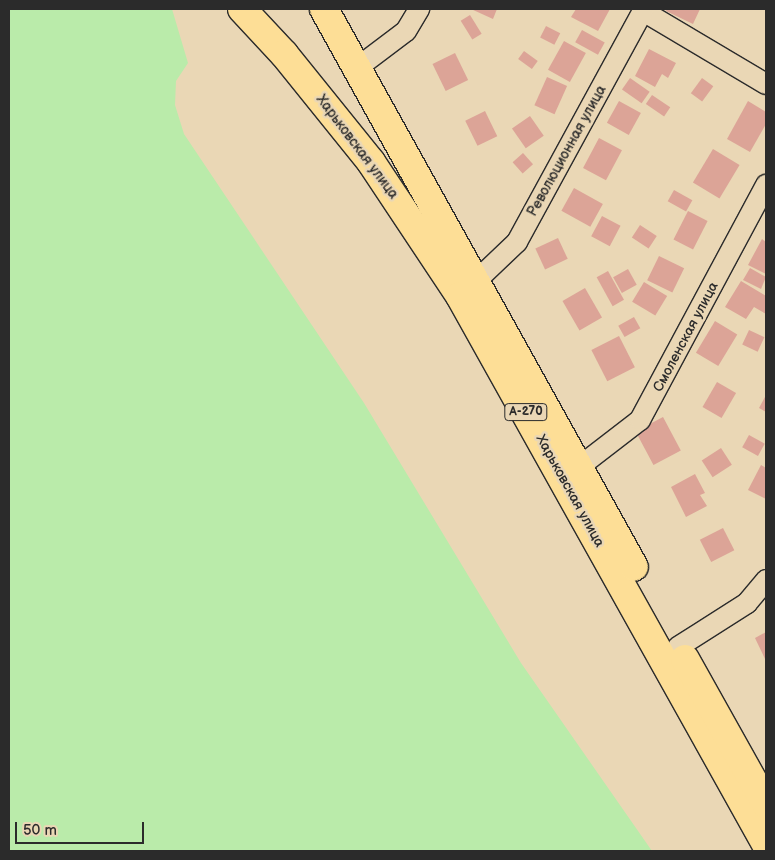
<!DOCTYPE html>
<html>
<head>
<meta charset="utf-8">
<style>
  body { margin:0 }
  #map { position:relative; width:775px; height:860px; overflow:hidden; background:#ead7b5; font-family:"Balsamiq Sans",sans-serif }
  div>[style] { position:absolute }
  [style*='--x'] { left:calc(var(--x)*1px); top:calc(var(--y)*1px); width:calc(var(--w)*1px); rotate:calc(var(--a)*1deg) }
  .green>* { inset:0; background:#baebaa }
  .building>* { inset:0; background:#dca497; transform-origin:0 0 }
  .roads { filter:drop-shadow(1px 0 #2b2b2b) drop-shadow(-1px 0 #2b2b2b) drop-shadow(0 1px #2b2b2b) drop-shadow(0 -1px #2b2b2b) }
  .minor>* { height:20px; margin:-10px; padding:0 10px; transform-origin:10px; border-radius:10px; background:#ead7b5 }
  .trunk>* { height:28px; margin:-14px; padding:0 14px; transform-origin:14px; border-radius:14px; background:#fdde96 }
  span { translate:-50% -50%; white-space:nowrap; text-align:center; line-height:1.15; -webkit-text-stroke:5px #ead7b5; paint-order:stroke }
  .shield-label span { padding:1px 4px; background:#ead7b5; border:1px solid; border-radius:4px; -webkit-text-stroke-width:0 }
  .shield-label { font-size:12px; color:#2b2b2b; font-weight:700 }
  .street-label { font-size:14px; color:#2b2b2b }
  .frame { position:absolute; inset:0; border:10px solid #2b2b2b; pointer-events:none }
  .scale { position:absolute; left:15px; top:822px; width:129px; height:22px; box-sizing:border-box; border:2px solid #2b2b2b; border-top:0; padding-left:6px; font-size:15px; line-height:18px; white-space:nowrap; color:#2b2b2b; -webkit-text-stroke:4px #ead7b5; paint-order:stroke }
</style>
</head>
<body>
<div id="map">
  <div class="green">
    <i style="clip-path:polygon(9px 9px,172px 9px,188px 63px,176px 81px,175px 105px,184px 134px,364px 403px,521px 663px,652px 851px,9px 851px)"></i>
  </div>
  <div class="building">
    <i style="clip-path:polygon(471px 9px,497px 9px,493px 19px)"></i>
    <i style="clip-path:polygon(576px 9px,610px 9px,598px 31px,571px 17px)"></i>
    <i style="clip-path:polygon(667px 9px,700px 9px,693px 24px,666px 11px)"></i>
    <i style="left:470px;top:15px;width:22px;height:11px;rotate:58deg"></i>
    <i style="left:546px;top:26px;width:16px;height:13px;rotate:27deg"></i>
    <i style="left:582px;top:30px;width:26px;height:14px;rotate:29deg"></i>
    <i style="left:564px;top:41px;width:25px;height:33px;rotate:29deg"></i>
    <i style="clip-path:polygon(649px 49px,676px 63px,668px 78px,662px 74px,655px 87px,635px 76px)"></i>
    <i style="left:524px;top:51px;width:17px;height:10px;rotate:36deg"></i>
    <i style="left:455px;top:53px;width:30px;height:25px;rotate:64deg"></i>
    <i style="left:547px;top:77px;width:22px;height:31px;rotate:24deg"></i>
    <i style="left:630px;top:78px;width:24px;height:14px;rotate:35deg"></i>
    <i style="left:702px;top:78px;width:14px;height:19px;rotate:36deg"></i>
    <i style="left:652px;top:95px;width:22px;height:11px;rotate:34deg"></i>
    <i style="left:619px;top:101px;width:25px;height:25px;rotate:29deg"></i>
    <i style="clip-path:polygon(748px 101px,766px 112px,766px 124px,750px 152px,727px 139px)"></i>
    <i style="left:485px;top:111px;width:28px;height:22px;rotate:64deg"></i>
    <i style="left:530px;top:116px;width:24px;height:22px;rotate:55deg"></i>
    <i style="left:599px;top:138px;width:26px;height:34px;rotate:28deg"></i>
    <i style="left:713px;top:149px;width:31px;height:39px;rotate:31deg"></i>
    <i style="left:523px;top:153px;width:15px;height:14px;rotate:48deg"></i>
    <i style="left:574px;top:188px;width:33px;height:26px;rotate:29deg"></i>
    <i style="left:674px;top:190px;width:21px;height:13px;rotate:29deg"></i>
    <i style="left:688px;top:211px;width:22px;height:32px;rotate:27deg"></i>
    <i style="left:602px;top:216px;width:21px;height:23px;rotate:28deg"></i>
    <i style="left:640px;top:225px;width:20px;height:15px;rotate:33deg"></i>
    <i style="left:558px;top:238px;width:23px;height:25px;rotate:65deg"></i>
    <i style="clip-path:polygon(762px 239px,766px 242px,766px 274px,748px 265px)"></i>
    <i style="left:659px;top:256px;width:28px;height:27px;rotate:26deg"></i>
    <i style="clip-path:polygon(750px 268px,766px 277px,761px 289px,743px 280px)"></i>
    <i style="left:628px;top:269px;width:18px;height:17px;rotate:61deg"></i>
    <i style="left:608px;top:271px;width:33px;height:13px;rotate:61deg"></i>
    <i style="clip-path:polygon(741px 281px,766px 296px,766px 314px,754px 307px,746px 319px,725px 307px)"></i>
    <i style="left:644px;top:282px;width:27px;height:23px;rotate:31deg"></i>
    <i style="left:585px;top:288px;width:34px;height:26px;rotate:60deg"></i>
    <i style="left:634px;top:317px;width:13px;height:18px;rotate:61deg"></i>
    <i style="left:715px;top:321px;width:26px;height:37px;rotate:31deg"></i>
    <i style="left:749px;top:330px;width:17px;height:16px;rotate:25deg"></i>
    <i style="left:619px;top:336px;width:35px;height:31px;rotate:63deg"></i>
    <i style="left:717px;top:382px;width:22px;height:29px;rotate:30deg"></i>
    <i style="clip-path:polygon(766px 395px,766px 412px,759px 408px)"></i>
    <i style="left:663px;top:417px;width:38px;height:31px;rotate:62deg"></i>
    <i style="left:749px;top:435px;width:18px;height:14px;rotate:29deg"></i>
    <i style="left:721px;top:448px;width:20px;height:23px;rotate:57deg"></i>
    <i style="clip-path:polygon(761px 465px,766px 468px,766px 499px,748px 490px)"></i>
    <i style="clip-path:polygon(695px 474px,705px 493px,700px 495px,707px 506px,686px 517px,671px 487px)"></i>
    <i style="left:723px;top:528px;width:25px;height:26px;rotate:63deg"></i>
    <i style="clip-path:polygon(766px 632px,766px 661px,755px 638px)"></i>
  </div>
  <div class="roads">
    <div class="minor">
      <i style="--x:643;--y:11;--w:143;--a:30.7"></i>
      <i style="--x:357;--y:68;--w:61;--a:-37.1"></i>
      <i style="--x:406;--y:31;--w:26;--a:-59"></i>
      <i style="--x:475;--y:282;--w:58;--a:-43.6"></i>
      <i style="--x:517;--y:242;--w:265;--a:-61.4"></i>
      <i style="--x:579;--y:467;--w:77;--a:-37.6"></i>
      <i style="--x:640;--y:420;--w:267;--a:-61.8"></i>
      <i style="--x:678;--y:647;--w:82;--a:-32.5"></i>
      <i style="--x:747;--y:603;--w:30;--a:-50"></i>
    </div>
    <div class="trunk">
      <i style="--x:242;--y:9;--w:62;--a:47"></i>
      <i style="--x:284;--y:54;--w:139;--a:51.1"></i>
      <i style="--x:371;--y:162;--w:161;--a:56.4"></i>
      <i style="--x:460;--y:296;--w:628;--a:60.82"></i>
      <i style="--x:324;--y:9;--w:638;--a:60.95"></i>
      <i style="--x:685;--y:659;--w:166;--a:60.8"></i>
    </div>
  </div>
  <div class="shield-label">
    <span style="left:526px;top:412px">А-270</span>
  </div>
  <div class="street-label">
    <span style="left:357px;top:147px;rotate:53deg">Харьковская улица</span>
    <span style="left:567px;top:151px;rotate:-61deg">Революционная улица</span>
    <span style="left:686px;top:337px;rotate:-62deg">Смоленская улица</span>
    <span style="left:570px;top:491px;rotate:61deg">Харьковская улица</span>
  </div>
  <div class="frame"></div>
  <div class="scale">50 m</div>
</div>
</body>
</html>
